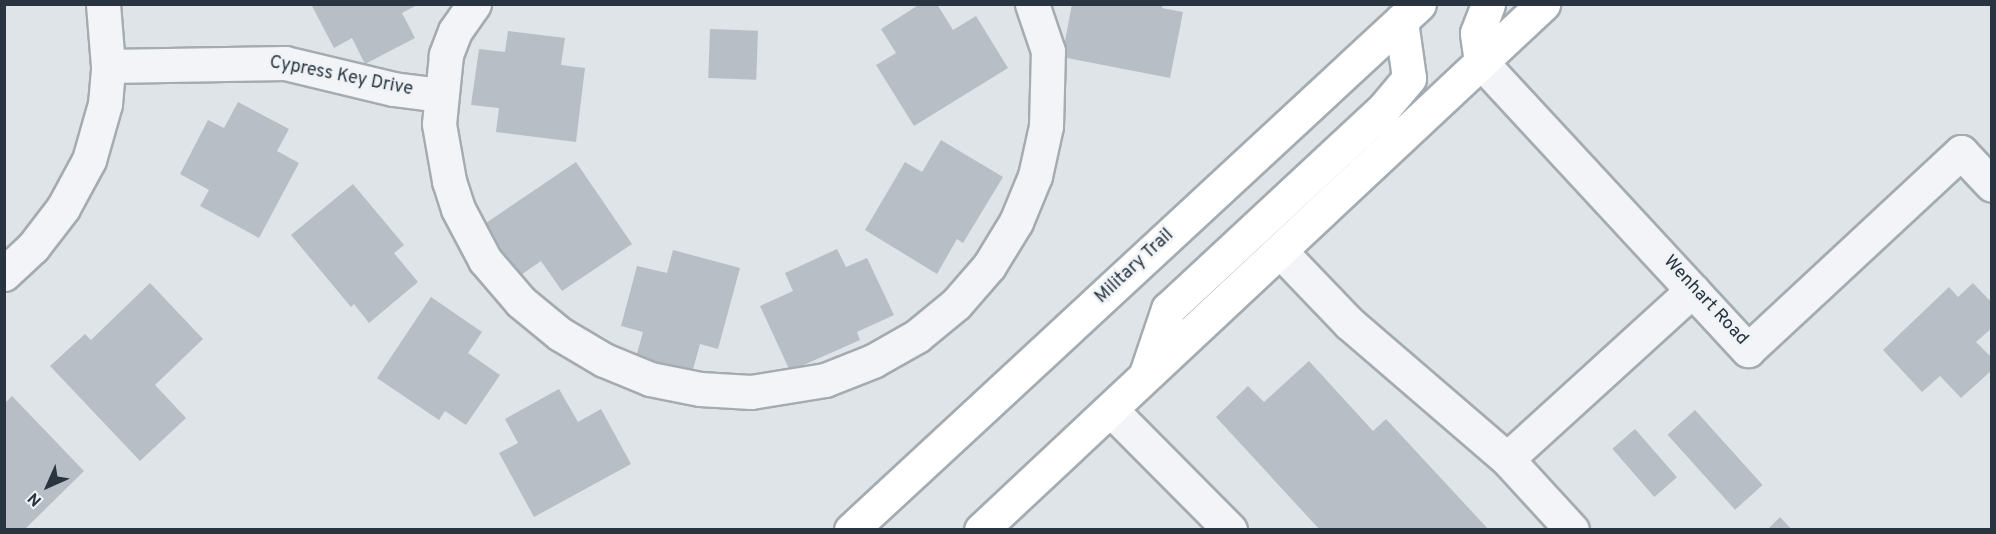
<!DOCTYPE html>
<html>
<head>
<meta charset="utf-8">
<style>
  body { margin:0 }
  #map { position:relative; width:1996px; height:534px; overflow:hidden; background:#dfe4e8; font-family:Overpass,sans-serif }
  div>[style] { position:absolute }
  [style*='--x'] { left:calc(var(--x)*1px); top:calc(var(--y)*1px); width:calc(var(--w)*1px); rotate:calc(var(--a)*1deg) }
  .building>* { inset:0; background:#b7bec5; transform-origin:0 0 }
  .roads { filter:drop-shadow(2px 0 #a4acb2) drop-shadow(-2px 0 #a4acb2) drop-shadow(0 2px #a4acb2) drop-shadow(0 -2px #a4acb2) }
  .minor>* { height:33px; margin:-16.5px; padding:0 16.5px; transform-origin:16.5px; border-radius:16.5px; background:#f2f4f7 }
  .major>* { height:33px; margin:-16.5px; padding:0 16.5px; transform-origin:16.5px; border-radius:16.5px; background:#fff }
  span { translate:-50% -50%; white-space:nowrap; text-align:center; line-height:1.15; -webkit-text-stroke:5px #eff3f6; paint-order:stroke }
  .street-label { font-size:18px; color:#283440 }
  .frame { position:absolute; inset:0; border:6px solid #283440; pointer-events:none }
  .north { position:absolute; left:18px; top:456px; width:60px; height:60px; -webkit-text-stroke:4px #eff3f6; paint-order:stroke; rotate:225deg; font-size:16px; font-weight:700; line-height:24px; text-align:center; color:#283440 }
  .north::after { content:''; display:block; margin:auto; width:21px; height:27px; background:#283440; clip-path:polygon(50% 0,100% 100%,50% 72%,0 100%) }
</style>
</head>
<body>
<div id="map">
  <div class="building">
    <i style="clip-path:polygon(311px 4px,419px 4px,402px 13px,415px 38px,365px 64px,352px 38px,334px 48px)"></i>
    <i style="clip-path:polygon(920px 4px,937px 4px,953px 30px,976px 16px,1008px 68px,914px 126px,876px 65px,896px 53px,881px 29px)"></i>
    <i style="clip-path:polygon(1072px 4px,1163px 4px,1162px 8px,1183px 12px,1170px 78px,1062px 57px)"></i>
    <i style="left:710px;top:29px;width:48px;height:49px;rotate:2deg"></i>
    <i style="clip-path:polygon(508px 31px,565px 38px,561px 65px,585px 68px,576px 142px,496px 132px,499px 108px,471px 105px,479px 49px,505px 52px)"></i>
    <i style="clip-path:polygon(238px 102px,289px 129px,277px 151px,299px 163px,259px 238px,200px 206px,209px 190px,180px 174px,208px 120px,224px 128px)"></i>
    <i style="clip-path:polygon(941px 140px,1003px 177px,963px 243px,957px 239px,937px 274px,865px 230px,905px 162px,922px 172px)"></i>
    <i style="clip-path:polygon(576px 162px,632px 244px,562px 291px,541px 261px,518px 277px,483px 225px)"></i>
    <i style="clip-path:polygon(353px 184px,404px 245px,394px 253px,418px 282px,369px 323px,354px 304px,351px 307px,291px 235px)"></i>
    <i style="clip-path:polygon(837px 249px,846px 267px,867px 258px,894px 315px,857px 332px,860px 340px,790px 371px,760px 306px,793px 291px,785px 273px)"></i>
    <i style="clip-path:polygon(673px 250px,740px 268px,718px 349px,700px 344px,692px 373px,636px 357px,643px 332px,621px 326px,637px 266px,667px 273px)"></i>
    <i style="clip-path:polygon(150px 283px,203px 339px,155px 385px,186px 418px,140px 461px,50px 366px,85px 334px,91px 340px)"></i>
    <i style="clip-path:polygon(1973px 283px,1992px 303px,1992px 328px,1976px 342px,1992px 358px,1992px 370px,1961px 398px,1940px 376px,1922px 392px,1883px 350px,1949px 287px,1958px 297px)"></i>
    <i style="clip-path:polygon(431px 297px,482px 332px,468px 353px,500px 375px,466px 425px,445px 411px,439px 420px,377px 378px)"></i>
    <i style="clip-path:polygon(1309px 361px,1373px 431px,1386px 419px,1489px 530px,1320px 530px,1216px 417px,1248px 386px,1264px 402px)"></i>
    <i style="clip-path:polygon(559px 389px,578px 422px,601px 409px,631px 464px,534px 517px,499px 453px,518px 443px,505px 419px)"></i>
    <i style="clip-path:polygon(12px 396px,84px 471px,24px 530px,4px 530px,4px 404px)"></i>
    <i style="left:1695px;top:410px;width:101px;height:37px;rotate:48deg"></i>
    <i style="left:1635px;top:429px;width:64px;height:30px;rotate:49deg"></i>
    <i style="clip-path:polygon(1780px 517px,1792px 530px,1767px 530px)"></i>
  </div>
  <div class="roads">
    <div class="minor">
      <i style="--x:474;--y:4;--w:33;--a:125"></i>
      <i style="--x:455;--y:31;--w:26;--a:111"></i>
      <i style="--x:446;--y:55;--w:69;--a:95.8"></i>
      <i style="--x:439;--y:124;--w:58;--a:80"></i>
      <i style="--x:449;--y:181;--w:29;--a:72"></i>
      <i style="--x:458;--y:209;--w:58;--a:62.1"></i>
      <i style="--x:485;--y:260;--w:55;--a:49.4"></i>
      <i style="--x:521;--y:302;--w:50;--a:39.4"></i>
      <i style="--x:560;--y:334;--w:51;--a:30.6"></i>
      <i style="--x:604;--y:360;--w:50;--a:22.4"></i>
      <i style="--x:650;--y:379;--w:51;--a:11.3"></i>
      <i style="--x:700;--y:389;--w:51;--a:3.4"></i>
      <i style="--x:751;--y:392;--w:75;--a:-9.2"></i>
      <i style="--x:825;--y:380;--w:52;--a:-21.6"></i>
      <i style="--x:873;--y:361;--w:51;--a:-29.6"></i>
      <i style="--x:917;--y:336;--w:50;--a:-39.4"></i>
      <i style="--x:956;--y:304;--w:50;--a:-49"></i>
      <i style="--x:989;--y:266;--w:52;--a:-58.5"></i>
      <i style="--x:1016;--y:222;--w:50;--a:-67.6"></i>
      <i style="--x:1035;--y:176;--w:51;--a:-77.6"></i>
      <i style="--x:1046;--y:126;--w:75;--a:-88.5"></i>
      <i style="--x:1048;--y:51;--w:50;--a:-108.8"></i>
      <i style="--x:1481;--y:62;--w:393;--a:47.2"></i>
      <i style="--x:1748;--y:350;--w:291;--a:-42.9"></i>
      <i style="--x:1961;--y:152;--w:45;--a:46.8"></i>
      <i style="--x:108;--y:66;--w:177;--a:-1"></i>
      <i style="--x:285;--y:63;--w:111;--a:13.5"></i>
      <i style="--x:393;--y:89;--w:47;--a:7.3"></i>
      <i style="--x:1280;--y:251;--w:100;--a:46.2"></i>
      <i style="--x:1349;--y:323;--w:208;--a:40.7"></i>
      <i style="--x:1507;--y:459;--w:251;--a:-42.3"></i>
      <i style="--x:4;--y:274;--w:40;--a:-43"></i>
      <i style="--x:33;--y:247;--w:49;--a:-52.4"></i>
      <i style="--x:63;--y:208;--w:55;--a:-61.6"></i>
      <i style="--x:89;--y:160;--w:58;--a:-74.1"></i>
      <i style="--x:105;--y:104;--w:38;--a:-85"></i>
      <i style="--x:108;--y:66;--w:62;--a:-94.6"></i>
      <i style="--x:1111;--y:410;--w:169;--a:45.2"></i>
      <i style="--x:1507;--y:459;--w:96;--a:47.5"></i>
    </div>
    <div class="major">
      <i style="--x:1481;--y:62;--w:29;--a:-98"></i>
      <i style="--x:1477;--y:33;--w:31;--a:-69"></i>
      <i style="--x:1146;--y:374;--w:69;--a:-71.3"></i>
      <i style="--x:1168;--y:309;--w:295;--a:-42.9"></i>
      <i style="--x:1384;--y:108;--w:39;--a:-50"></i>
      <i style="--x:1409;--y:78;--w:58;--a:-98"></i>
      <i style="--x:851;--y:530;--w:774;--a:-42.8"></i>
      <i style="--x:981;--y:530;--w:770;--a:-43.1"></i>
    </div>
  </div>
  <div class="street-label">
    <span style="left:341px;top:77px;rotate:11deg">Cypress Key Drive</span>
    <span style="left:1135px;top:267px;rotate:-43deg">Military Trail</span>
    <span style="left:1705px;top:301px;rotate:47deg">Wenhart Road</span>
  </div>
  <div class="frame"></div>
  <div class="north">N</div>
</div>
</body>
</html>
